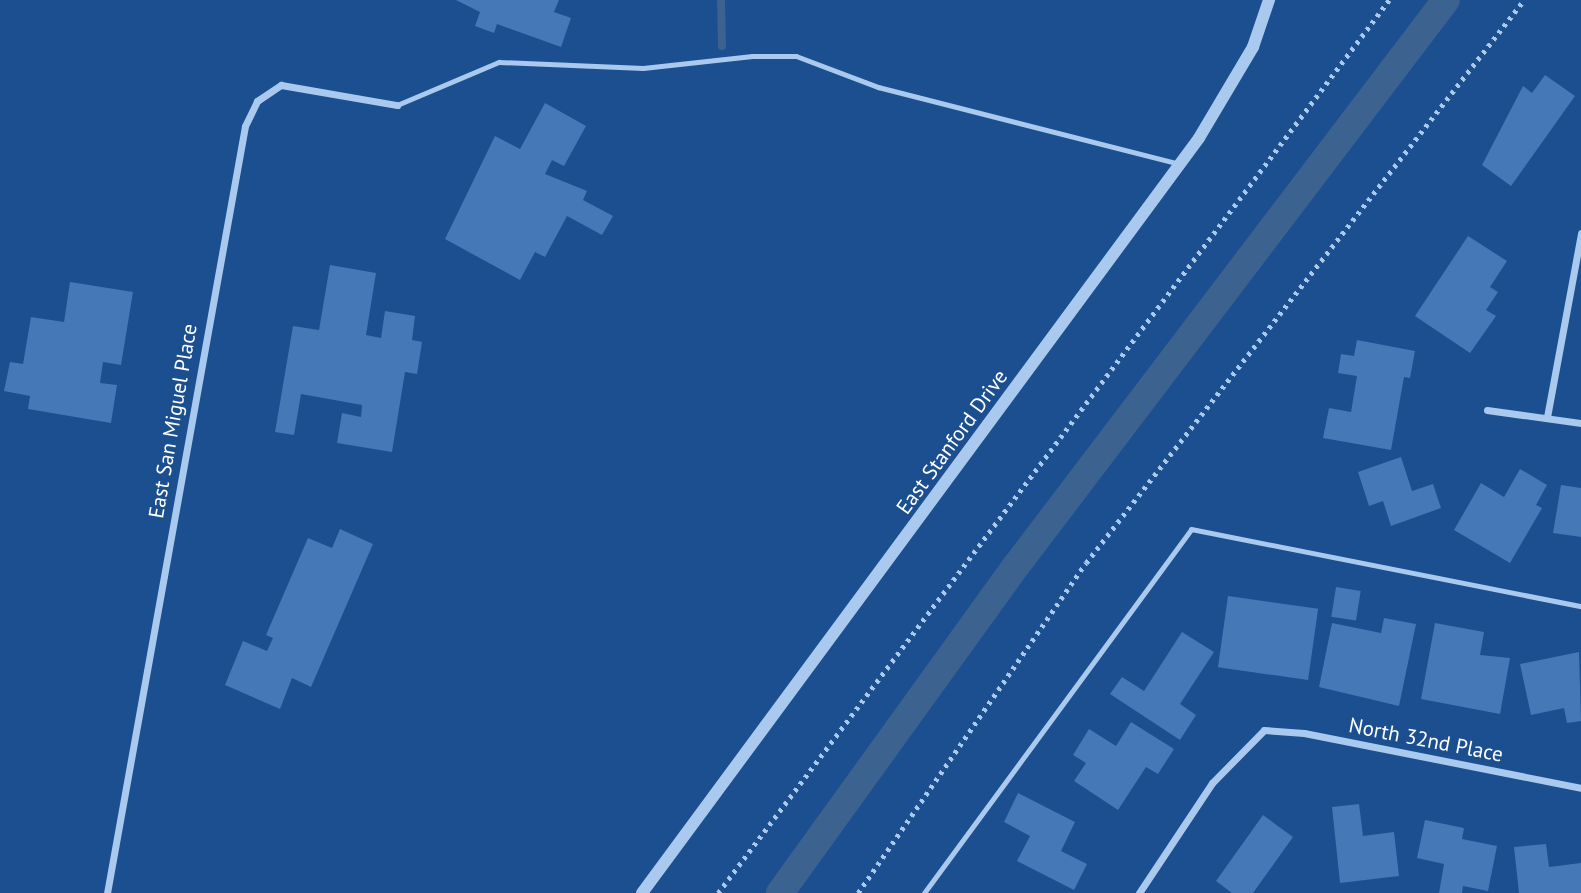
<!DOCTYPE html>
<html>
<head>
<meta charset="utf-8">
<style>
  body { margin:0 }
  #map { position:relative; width:1581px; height:893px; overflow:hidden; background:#1b4f8f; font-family:"PT Sans",sans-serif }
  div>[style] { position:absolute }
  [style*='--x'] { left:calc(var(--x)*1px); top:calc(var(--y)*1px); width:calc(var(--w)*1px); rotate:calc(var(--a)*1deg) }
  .stream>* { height:8px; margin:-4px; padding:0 4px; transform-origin:4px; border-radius:4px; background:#3c6290 }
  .canal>* { height:28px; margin:-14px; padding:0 14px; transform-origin:14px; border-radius:14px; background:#3c6290 }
  .building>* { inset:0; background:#4478b7; transform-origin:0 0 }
  .path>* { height:4.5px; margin-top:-2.25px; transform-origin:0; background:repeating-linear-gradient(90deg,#a9c9ee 0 3.5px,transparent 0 8.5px) }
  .service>* { height:5px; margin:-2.5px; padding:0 2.5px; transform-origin:2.5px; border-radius:2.5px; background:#a9c9ee }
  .minor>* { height:7px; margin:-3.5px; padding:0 3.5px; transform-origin:3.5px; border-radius:3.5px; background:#a9c9ee }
  .tertiary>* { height:12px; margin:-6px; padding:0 6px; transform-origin:6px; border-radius:6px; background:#a9c9ee }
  span { translate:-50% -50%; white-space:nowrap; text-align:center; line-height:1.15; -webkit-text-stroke:5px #1b4f8f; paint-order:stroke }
  .street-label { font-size:21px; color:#fff }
</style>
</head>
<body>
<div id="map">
  <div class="stream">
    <i style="--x:721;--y:0;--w:46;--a:88.8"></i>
  </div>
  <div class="canal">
    <i style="--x:780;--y:893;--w:403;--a:-54.2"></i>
    <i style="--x:1016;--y:566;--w:711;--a:-52.78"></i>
  </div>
  <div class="building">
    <i style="clip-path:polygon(456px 0,559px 0,554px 12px,571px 18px,561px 47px,497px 24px,494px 33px,475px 26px,480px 12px)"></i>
    <i style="clip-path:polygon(1545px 75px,1575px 96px,1511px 186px,1482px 165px,1523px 86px,1532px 93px)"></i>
    <i style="clip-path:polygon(545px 103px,586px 126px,564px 166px,552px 160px,545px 174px,587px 191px,583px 200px,613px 216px,602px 235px,567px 216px,545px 257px,535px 252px,520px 280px,445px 239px,495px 136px,520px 149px)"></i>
    <i style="clip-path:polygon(1468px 236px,1507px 261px,1490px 287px,1498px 292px,1486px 310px,1496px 316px,1470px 353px,1415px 316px)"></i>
    <i style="clip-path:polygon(330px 265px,376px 273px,366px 335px,381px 338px,385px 311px,415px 316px,412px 340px,422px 342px,417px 374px,405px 372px,392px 452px,337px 443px,342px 413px,361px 417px,362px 405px,301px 394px,294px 435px,275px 432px,293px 326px,319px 330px)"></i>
    <i style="clip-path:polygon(70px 282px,133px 292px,121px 365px,103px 362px,100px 383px,117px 385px,111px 423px,28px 409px,30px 396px,4px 391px,10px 362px,23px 364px,31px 317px,64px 322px)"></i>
    <i style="clip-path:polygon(1357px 340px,1415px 351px,1410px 378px,1404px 377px,1391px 450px,1323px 438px,1329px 408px,1351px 412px,1357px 376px,1338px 373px,1341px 354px,1354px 356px)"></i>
    <i style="clip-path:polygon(1401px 457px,1412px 491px,1433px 484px,1441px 508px,1391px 526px,1383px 501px,1369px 506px,1358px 472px)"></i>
    <i style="clip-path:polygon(1520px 469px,1547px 485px,1536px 505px,1542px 508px,1510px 563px,1454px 530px,1481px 483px,1504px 497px)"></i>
    <i style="clip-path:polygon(1561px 485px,1581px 488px,1581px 537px,1553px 533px)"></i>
    <i style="clip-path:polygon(340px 529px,373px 544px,311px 687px,292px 678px,280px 709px,225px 685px,243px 641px,267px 651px,273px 638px,266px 635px,308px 538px,332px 548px)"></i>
    <i style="left:1336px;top:587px;width:25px;height:30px;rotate:9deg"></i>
    <i style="left:1228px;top:596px;width:91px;height:72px;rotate:8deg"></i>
    <i style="clip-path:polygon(1384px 618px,1416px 624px,1399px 706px,1319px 687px,1332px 623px,1381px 633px)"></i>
    <i style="clip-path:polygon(1435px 623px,1484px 632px,1480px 655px,1510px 658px,1500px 714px,1421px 699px)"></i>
    <i style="clip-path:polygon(1182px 632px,1214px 652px,1180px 704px,1196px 715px,1180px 740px,1110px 694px,1122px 677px,1144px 691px)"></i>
    <i style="clip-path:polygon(1579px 652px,1581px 721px,1567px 723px,1564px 708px,1531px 715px,1520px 664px)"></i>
    <i style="clip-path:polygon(1131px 722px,1174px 749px,1158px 774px,1146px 767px,1118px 810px,1074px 781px,1086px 763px,1073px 755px,1089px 729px,1116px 746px)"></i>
    <i style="clip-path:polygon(1018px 793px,1075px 822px,1061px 851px,1087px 864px,1074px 890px,1017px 861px,1030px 836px,1004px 822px)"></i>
    <i style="clip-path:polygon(1359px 804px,1363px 836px,1394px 832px,1399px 876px,1340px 883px,1332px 807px)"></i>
    <i style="clip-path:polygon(1263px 815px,1293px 837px,1253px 893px,1232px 893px,1216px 881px)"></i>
    <i style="clip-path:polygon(1425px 820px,1464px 828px,1462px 839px,1497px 846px,1488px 891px,1463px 886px,1462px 893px,1439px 893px,1444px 864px,1417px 858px)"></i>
    <i style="clip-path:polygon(1546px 844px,1549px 867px,1581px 863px,1581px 893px,1519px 893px,1514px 847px)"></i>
  </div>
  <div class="path">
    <i style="--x:718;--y:893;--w:1117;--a:-53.08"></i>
    <i style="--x:858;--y:893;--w:401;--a:-55.4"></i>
    <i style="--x:1086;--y:563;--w:713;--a:-52.12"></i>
  </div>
  <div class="service">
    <i style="--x:397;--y:105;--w:111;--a:-22.9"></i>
    <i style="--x:499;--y:62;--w:144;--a:2.4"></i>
    <i style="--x:643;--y:68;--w:110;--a:-6.3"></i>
    <i style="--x:752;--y:56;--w:44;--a:0"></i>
    <i style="--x:796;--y:56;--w:88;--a:20.7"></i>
    <i style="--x:878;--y:87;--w:309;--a:14.3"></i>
    <i style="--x:924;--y:893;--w:451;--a:-53.7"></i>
    <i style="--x:1191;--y:529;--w:398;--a:11.2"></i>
  </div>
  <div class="minor">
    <i style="--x:1487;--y:410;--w:95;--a:7.9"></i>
    <i style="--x:1547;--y:417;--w:187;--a:-79.5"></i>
    <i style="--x:107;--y:893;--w:779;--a:-79.8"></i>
    <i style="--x:245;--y:126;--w:28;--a:-64"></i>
    <i style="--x:257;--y:101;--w:29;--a:-34"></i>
    <i style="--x:281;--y:85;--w:118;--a:9.8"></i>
    <i style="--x:1139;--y:893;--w:132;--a:-56.4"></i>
    <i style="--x:1212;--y:783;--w:74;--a:-45.5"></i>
    <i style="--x:1264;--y:730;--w:40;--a:4.3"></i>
    <i style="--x:1304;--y:733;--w:282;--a:11.2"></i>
  </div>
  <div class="tertiary">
    <i style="--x:642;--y:893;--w:938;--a:-53.58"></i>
    <i style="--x:1199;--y:138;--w:106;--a:-59.3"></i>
    <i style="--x:1253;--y:47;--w:50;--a:-71.2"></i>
  </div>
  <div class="street-label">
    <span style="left:173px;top:421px;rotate:-80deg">East San Miguel Place</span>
    <span style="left:952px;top:442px;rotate:-54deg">East Stanford Drive</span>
    <span style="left:1426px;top:740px;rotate:11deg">North 32nd Place</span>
  </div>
</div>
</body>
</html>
